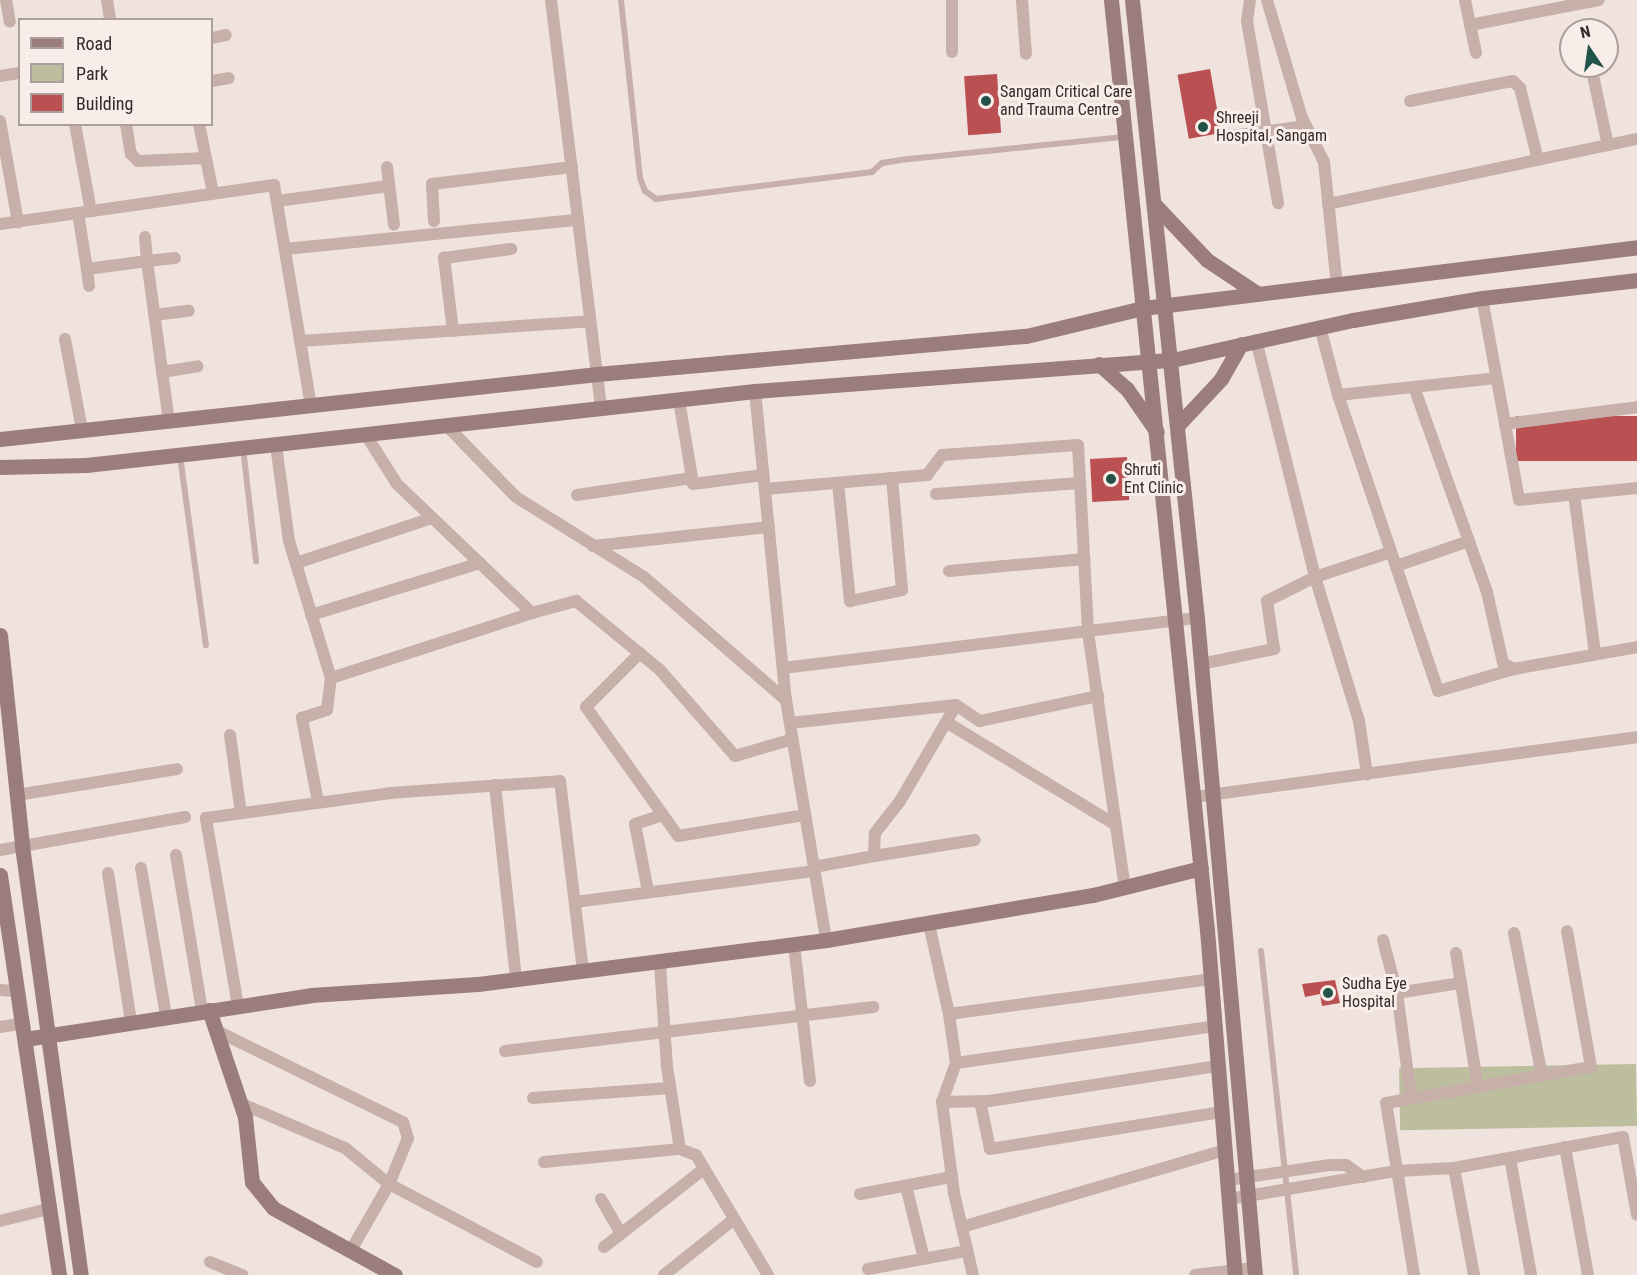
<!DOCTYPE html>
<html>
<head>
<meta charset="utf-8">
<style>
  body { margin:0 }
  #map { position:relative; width:1637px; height:1275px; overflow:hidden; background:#f0e2dd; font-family:"Roboto Condensed",sans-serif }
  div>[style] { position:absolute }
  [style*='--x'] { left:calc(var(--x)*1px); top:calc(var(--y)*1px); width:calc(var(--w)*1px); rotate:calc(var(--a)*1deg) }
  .green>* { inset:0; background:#bcbe9e; transform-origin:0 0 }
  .building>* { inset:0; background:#bb5052; transform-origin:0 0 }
  .lane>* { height:6px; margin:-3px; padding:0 3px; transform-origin:3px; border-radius:3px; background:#c7afaa }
  .street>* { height:12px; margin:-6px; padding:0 6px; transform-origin:6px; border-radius:6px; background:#c7afaa }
  .secondary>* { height:15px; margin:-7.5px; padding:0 7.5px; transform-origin:7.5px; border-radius:7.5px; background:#9b7e7b }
  .dots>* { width:16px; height:16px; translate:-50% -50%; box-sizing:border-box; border:3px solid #f8ede9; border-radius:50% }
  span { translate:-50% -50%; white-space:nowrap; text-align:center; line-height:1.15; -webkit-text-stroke:6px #f8ede9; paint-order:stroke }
  .poi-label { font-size:16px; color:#352929 }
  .left { translate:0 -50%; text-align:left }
  .legend { position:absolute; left:18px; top:18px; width:195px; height:108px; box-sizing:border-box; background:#f8ede9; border:2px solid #aa9f9c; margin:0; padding:8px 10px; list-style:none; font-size:18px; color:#352929 }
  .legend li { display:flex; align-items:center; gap:12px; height:30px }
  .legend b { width:30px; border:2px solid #aa9f9c }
  .north { position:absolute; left:1559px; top:18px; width:60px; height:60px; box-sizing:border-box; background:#f8ede9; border:2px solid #aa9f9c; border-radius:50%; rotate:347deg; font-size:16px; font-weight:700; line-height:24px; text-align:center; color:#352929 }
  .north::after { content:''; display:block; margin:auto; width:21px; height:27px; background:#225349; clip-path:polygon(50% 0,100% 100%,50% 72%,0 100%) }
</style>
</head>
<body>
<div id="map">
  <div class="green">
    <i style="left:1636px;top:1064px;width:62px;height:237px;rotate:89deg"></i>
  </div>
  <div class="building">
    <i style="left:1210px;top:69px;width:65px;height:33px;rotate:80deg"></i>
    <i style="left:997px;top:74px;width:59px;height:33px;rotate:86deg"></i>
    <i style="left:1637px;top:416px;width:45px;height:121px;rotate:90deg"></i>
    <i style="left:1127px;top:457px;width:43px;height:37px;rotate:87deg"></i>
    <i style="clip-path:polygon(1335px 980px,1340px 1003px,1322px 1006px,1320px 994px,1305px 997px,1302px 984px)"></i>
  </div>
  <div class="lane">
    <i style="--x:621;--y:0;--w:179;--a:83.9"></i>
    <i style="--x:640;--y:178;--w:14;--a:69"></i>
    <i style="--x:645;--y:191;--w:14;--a:36"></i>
    <i style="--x:656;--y:199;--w:218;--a:-7.1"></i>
    <i style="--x:872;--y:172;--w:13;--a:-42"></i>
    <i style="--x:882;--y:163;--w:18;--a:-9"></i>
    <i style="--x:900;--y:160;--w:225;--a:-5.9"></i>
    <i style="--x:243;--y:448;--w:114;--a:83.4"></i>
    <i style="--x:180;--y:456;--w:191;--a:82.2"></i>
    <i style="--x:1261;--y:951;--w:326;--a:83.8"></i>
  </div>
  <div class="street">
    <i style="--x:6;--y:0;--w:22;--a:80"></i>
    <i style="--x:107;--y:0;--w:20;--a:81"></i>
    <i style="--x:551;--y:0;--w:411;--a:83"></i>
    <i style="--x:1022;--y:0;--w:54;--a:85.8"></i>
    <i style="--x:1250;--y:0;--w:21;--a:98"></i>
    <i style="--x:1247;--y:21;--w:185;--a:80.3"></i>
    <i style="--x:1267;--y:0;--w:123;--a:73.5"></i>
    <i style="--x:1302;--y:118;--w:49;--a:63.4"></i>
    <i style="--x:1324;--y:162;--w:124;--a:84"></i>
    <i style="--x:1465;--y:0;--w:54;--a:78.3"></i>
    <i style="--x:1470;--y:25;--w:131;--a:-11"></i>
    <i style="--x:212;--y:38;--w:14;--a:-12"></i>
    <i style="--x:952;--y:52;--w:52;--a:-90"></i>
    <i style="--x:1591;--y:66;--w:81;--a:77.9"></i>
    <i style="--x:0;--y:76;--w:20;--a:-9"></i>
    <i style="--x:212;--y:81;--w:17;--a:-10"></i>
    <i style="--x:1410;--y:101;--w:105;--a:-11"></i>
    <i style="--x:1513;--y:81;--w:10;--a:45"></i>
    <i style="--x:1520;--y:88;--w:74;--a:76"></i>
    <i style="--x:0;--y:121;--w:103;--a:79.9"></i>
    <i style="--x:75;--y:124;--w:88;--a:79.6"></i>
    <i style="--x:126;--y:124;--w:30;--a:81"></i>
    <i style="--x:131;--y:154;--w:10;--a:45"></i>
    <i style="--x:138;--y:161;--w:68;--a:-2.5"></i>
    <i style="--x:199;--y:124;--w:70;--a:78.5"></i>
    <i style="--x:1232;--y:136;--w:75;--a:-7.7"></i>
    <i style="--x:387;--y:167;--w:58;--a:83.1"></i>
    <i style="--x:277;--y:201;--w:113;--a:-7.6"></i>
    <i style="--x:1328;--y:204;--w:316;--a:-11.9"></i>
    <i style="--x:78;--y:213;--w:57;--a:80.9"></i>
    <i style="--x:87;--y:269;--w:61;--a:-7.6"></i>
    <i style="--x:147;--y:261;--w:162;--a:82.2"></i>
    <i style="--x:434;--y:221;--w:37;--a:-93"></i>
    <i style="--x:432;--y:184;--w:141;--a:-6.9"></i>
    <i style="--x:0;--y:224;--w:277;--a:-8.1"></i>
    <i style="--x:274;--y:185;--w:223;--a:80.5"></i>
    <i style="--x:145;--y:237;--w:24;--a:85"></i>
    <i style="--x:147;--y:261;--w:28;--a:-6"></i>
    <i style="--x:285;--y:249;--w:294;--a:-5.7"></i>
    <i style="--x:87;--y:269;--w:17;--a:83"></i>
    <i style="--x:1482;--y:298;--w:205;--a:79.6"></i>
    <i style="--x:1519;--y:500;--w:119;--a:-5.8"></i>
    <i style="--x:154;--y:315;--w:35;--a:-7"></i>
    <i style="--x:1320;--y:327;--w:70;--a:75.2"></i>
    <i style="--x:1338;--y:395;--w:312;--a:71.3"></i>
    <i style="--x:1438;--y:691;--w:79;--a:-16.1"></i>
    <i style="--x:453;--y:331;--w:74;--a:-97"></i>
    <i style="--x:444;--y:258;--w:68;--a:-7.7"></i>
    <i style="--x:65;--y:339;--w:93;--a:79.4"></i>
    <i style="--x:1256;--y:340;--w:244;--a:76"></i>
    <i style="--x:1315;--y:577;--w:151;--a:73"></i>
    <i style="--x:1359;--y:721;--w:54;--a:81.4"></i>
    <i style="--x:300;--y:341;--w:291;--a:-3.9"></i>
    <i style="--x:162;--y:372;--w:36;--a:-9"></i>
    <i style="--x:1414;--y:387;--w:218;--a:70.4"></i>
    <i style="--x:1487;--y:592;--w:73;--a:77.3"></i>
    <i style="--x:1503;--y:663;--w:13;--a:29"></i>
    <i style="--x:1514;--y:669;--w:125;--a:-10.1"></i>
    <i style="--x:755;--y:391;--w:311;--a:84.3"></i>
    <i style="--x:1338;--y:395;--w:159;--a:-6.1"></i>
    <i style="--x:679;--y:400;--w:85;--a:80.5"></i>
    <i style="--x:693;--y:484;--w:71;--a:-7.3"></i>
    <i style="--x:1505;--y:424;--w:133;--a:-7.3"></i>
    <i style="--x:446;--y:425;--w:100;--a:45.8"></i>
    <i style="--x:516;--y:497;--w:151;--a:32"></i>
    <i style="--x:644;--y:577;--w:188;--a:40.9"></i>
    <i style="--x:786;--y:700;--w:243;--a:80.5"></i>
    <i style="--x:366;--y:435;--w:58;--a:57.7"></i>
    <i style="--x:397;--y:484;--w:187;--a:43.7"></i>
    <i style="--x:532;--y:613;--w:46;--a:-15.3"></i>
    <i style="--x:576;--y:601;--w:109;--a:39.4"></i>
    <i style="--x:660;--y:670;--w:114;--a:48.9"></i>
    <i style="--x:735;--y:756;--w:60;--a:-16.3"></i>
    <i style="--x:276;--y:445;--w:97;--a:82.3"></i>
    <i style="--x:289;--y:541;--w:143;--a:73"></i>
    <i style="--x:331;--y:678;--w:211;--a:-17.9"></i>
    <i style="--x:838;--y:483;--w:119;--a:84.2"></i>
    <i style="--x:850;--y:601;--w:53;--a:-11.9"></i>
    <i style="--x:902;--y:590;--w:112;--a:-95.1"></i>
    <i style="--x:765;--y:489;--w:163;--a:-4.9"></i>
    <i style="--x:927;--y:475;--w:25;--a:-53"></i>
    <i style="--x:942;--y:455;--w:136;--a:-4.2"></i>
    <i style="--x:1078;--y:445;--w:187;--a:86.9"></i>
    <i style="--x:1088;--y:632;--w:259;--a:81.8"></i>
    <i style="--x:936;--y:494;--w:144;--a:-4.4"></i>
    <i style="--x:1574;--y:494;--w:160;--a:82.5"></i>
    <i style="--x:577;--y:495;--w:116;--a:-8.4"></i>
    <i style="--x:593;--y:546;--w:177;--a:-6.2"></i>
    <i style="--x:296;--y:563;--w:143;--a:-18.3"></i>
    <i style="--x:1396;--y:566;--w:77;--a:-18.9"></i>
    <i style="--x:949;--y:571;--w:136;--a:-5.1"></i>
    <i style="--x:311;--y:615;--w:177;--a:-17.1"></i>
    <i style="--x:640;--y:653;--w:76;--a:135"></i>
    <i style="--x:586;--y:707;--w:158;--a:54.5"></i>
    <i style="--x:678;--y:836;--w:129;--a:-9.4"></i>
    <i style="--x:1201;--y:664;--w:75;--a:-11.6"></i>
    <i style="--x:1274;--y:649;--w:49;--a:-98.3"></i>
    <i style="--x:1267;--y:601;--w:54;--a:-26.6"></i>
    <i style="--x:1315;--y:577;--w:80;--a:-18.2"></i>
    <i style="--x:783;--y:668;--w:417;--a:-6.9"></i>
    <i style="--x:946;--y:722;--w:199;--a:31.2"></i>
    <i style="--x:790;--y:723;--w:167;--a:-6.2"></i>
    <i style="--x:956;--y:705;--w:29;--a:34"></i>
    <i style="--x:980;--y:721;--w:121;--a:-12"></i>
    <i style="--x:230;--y:735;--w:79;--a:82"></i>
    <i style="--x:495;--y:785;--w:195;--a:83.8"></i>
    <i style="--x:17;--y:795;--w:162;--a:-9.2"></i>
    <i style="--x:1194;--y:797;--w:447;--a:-7.7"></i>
    <i style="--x:318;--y:802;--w:86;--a:-100.8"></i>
    <i style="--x:302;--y:718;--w:26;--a:-18"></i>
    <i style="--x:327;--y:710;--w:32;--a:-83"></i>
    <i style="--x:0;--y:850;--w:188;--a:-10.1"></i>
    <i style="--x:176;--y:855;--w:158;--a:80.5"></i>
    <i style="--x:874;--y:856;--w:102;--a:-9"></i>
    <i style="--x:814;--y:867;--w:61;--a:-10.4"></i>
    <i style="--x:874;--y:856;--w:23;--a:-88"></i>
    <i style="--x:875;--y:833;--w:41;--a:-52"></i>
    <i style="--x:900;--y:801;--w:111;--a:-59.7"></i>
    <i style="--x:141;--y:868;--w:150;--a:80.4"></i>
    <i style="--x:108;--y:873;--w:150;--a:81.2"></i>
    <i style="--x:648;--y:891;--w:68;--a:-101"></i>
    <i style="--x:635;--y:824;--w:29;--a:-18"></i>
    <i style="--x:575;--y:902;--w:242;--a:-7.4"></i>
    <i style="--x:929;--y:924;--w:92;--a:77.5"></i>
    <i style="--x:949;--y:1014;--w:264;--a:-7.6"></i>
    <i style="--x:1514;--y:933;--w:146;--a:78.9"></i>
    <i style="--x:1383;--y:940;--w:55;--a:75.2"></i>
    <i style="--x:1397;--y:993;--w:104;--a:82.3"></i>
    <i style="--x:794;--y:945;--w:137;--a:83.3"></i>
    <i style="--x:1456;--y:953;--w:136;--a:80.7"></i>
    <i style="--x:0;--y:990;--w:14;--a:4"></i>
    <i style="--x:1397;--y:993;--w:65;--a:-8.9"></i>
    <i style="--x:238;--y:1006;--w:191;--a:-99.7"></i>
    <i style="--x:206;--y:818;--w:186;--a:-7.7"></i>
    <i style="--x:390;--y:793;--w:170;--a:-4"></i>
    <i style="--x:560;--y:781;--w:192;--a:83.1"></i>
    <i style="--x:949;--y:1014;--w:49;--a:81.9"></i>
    <i style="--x:956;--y:1063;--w:262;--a:-8.1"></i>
    <i style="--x:0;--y:1027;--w:24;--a:-9"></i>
    <i style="--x:217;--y:1031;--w:207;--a:26.1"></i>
    <i style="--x:403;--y:1122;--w:17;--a:73"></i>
    <i style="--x:408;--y:1138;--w:50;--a:112.4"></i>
    <i style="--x:389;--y:1184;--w:167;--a:27.8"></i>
    <i style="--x:505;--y:1051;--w:371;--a:-6.8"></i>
    <i style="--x:956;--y:1063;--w:41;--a:109.7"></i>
    <i style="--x:942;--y:1102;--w:92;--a:82.5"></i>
    <i style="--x:954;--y:1193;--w:84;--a:77"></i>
    <i style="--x:533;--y:1098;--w:137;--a:-4.2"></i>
    <i style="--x:980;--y:1101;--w:49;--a:78.2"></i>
    <i style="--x:990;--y:1149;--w:235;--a:-9.1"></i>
    <i style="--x:942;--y:1102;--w:47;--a:-1.2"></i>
    <i style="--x:989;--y:1101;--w:232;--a:-8.7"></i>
    <i style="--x:240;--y:1103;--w:114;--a:23.2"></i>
    <i style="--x:345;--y:1148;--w:57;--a:39.3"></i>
    <i style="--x:389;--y:1184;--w:76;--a:119.9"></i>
    <i style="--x:1565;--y:1147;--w:130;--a:79.8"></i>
    <i style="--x:680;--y:1149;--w:17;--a:21"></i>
    <i style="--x:696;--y:1155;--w:140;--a:59"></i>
    <i style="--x:1510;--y:1158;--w:119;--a:79.8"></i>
    <i style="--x:544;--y:1162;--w:137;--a:-5.5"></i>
    <i style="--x:680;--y:1149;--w:83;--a:-99"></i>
    <i style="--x:667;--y:1067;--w:104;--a:-93.9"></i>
    <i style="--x:1454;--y:1168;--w:109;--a:79.4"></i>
    <i style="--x:1228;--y:1180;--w:102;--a:-8.4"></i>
    <i style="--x:1329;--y:1165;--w:17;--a:0"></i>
    <i style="--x:1346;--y:1165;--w:21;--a:35"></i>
    <i style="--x:906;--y:1186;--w:75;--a:76.1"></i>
    <i style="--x:860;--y:1194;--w:94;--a:-10.5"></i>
    <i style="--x:601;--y:1199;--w:39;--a:60"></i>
    <i style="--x:1229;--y:1199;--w:170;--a:-9.5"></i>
    <i style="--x:1397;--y:1171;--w:57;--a:-3"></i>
    <i style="--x:1454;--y:1168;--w:172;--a:-10.4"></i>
    <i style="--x:1623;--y:1137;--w:79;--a:79.8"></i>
    <i style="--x:0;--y:1221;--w:49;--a:-14"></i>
    <i style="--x:962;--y:1227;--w:274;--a:-16.3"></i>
    <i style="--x:604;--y:1247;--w:127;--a:-38"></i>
    <i style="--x:210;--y:1262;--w:35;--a:22"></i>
    <i style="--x:868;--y:1269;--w:101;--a:-10.3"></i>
    <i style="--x:664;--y:1275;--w:88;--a:-38.6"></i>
    <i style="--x:1195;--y:1275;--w:59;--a:-6.8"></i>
    <i style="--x:1414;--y:1275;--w:174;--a:-99.2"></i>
    <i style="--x:1386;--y:1103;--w:208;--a:-10"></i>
    <i style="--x:1591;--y:1067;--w:138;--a:-100"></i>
  </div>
  <div class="secondary">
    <i style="--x:1111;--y:0;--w:935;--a:84.11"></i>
    <i style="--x:1207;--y:930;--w:346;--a:85.4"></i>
    <i style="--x:1132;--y:0;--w:621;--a:84"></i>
    <i style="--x:1197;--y:618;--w:660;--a:84.96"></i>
    <i style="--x:1154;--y:204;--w:77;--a:46.6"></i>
    <i style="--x:1207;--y:260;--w:61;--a:33.7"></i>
    <i style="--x:1099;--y:364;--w:38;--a:42"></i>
    <i style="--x:1127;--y:389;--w:52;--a:55.1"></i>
    <i style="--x:1178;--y:425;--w:63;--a:-46.9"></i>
    <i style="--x:1221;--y:379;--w:40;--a:-60.3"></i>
    <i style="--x:0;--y:439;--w:601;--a:-6.21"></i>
    <i style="--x:597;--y:374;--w:431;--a:-5.1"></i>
    <i style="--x:1026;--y:336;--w:120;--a:-13.5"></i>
    <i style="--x:1143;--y:308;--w:498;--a:-7"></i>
    <i style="--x:0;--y:467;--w:86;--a:-1.3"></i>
    <i style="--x:86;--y:465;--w:673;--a:-6.31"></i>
    <i style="--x:755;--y:391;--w:418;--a:-4.3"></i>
    <i style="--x:1172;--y:360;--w:185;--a:-12.5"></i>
    <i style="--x:1353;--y:320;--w:131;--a:-9.7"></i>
    <i style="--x:1482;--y:298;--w:156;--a:-6.6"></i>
    <i style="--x:0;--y:635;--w:212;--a:84"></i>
    <i style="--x:22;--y:846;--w:433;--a:82.2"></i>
    <i style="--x:0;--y:875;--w:404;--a:81.6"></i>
    <i style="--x:209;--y:1010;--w:113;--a:71.4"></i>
    <i style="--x:245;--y:1117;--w:65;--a:83.9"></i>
    <i style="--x:252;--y:1182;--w:33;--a:51"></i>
    <i style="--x:273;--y:1208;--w:139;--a:28.8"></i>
    <i style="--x:25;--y:1039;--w:289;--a:-8.7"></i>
    <i style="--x:311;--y:995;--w:167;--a:-3.8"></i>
    <i style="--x:478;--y:984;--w:351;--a:-7.2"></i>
    <i style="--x:826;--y:940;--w:271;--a:-9.6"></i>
    <i style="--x:1093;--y:895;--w:111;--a:-14"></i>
  </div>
  <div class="dots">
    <i style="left:986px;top:101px;background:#225349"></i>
    <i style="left:1203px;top:127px;background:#225349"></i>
    <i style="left:1111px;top:479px;background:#225349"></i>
    <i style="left:1328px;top:993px;background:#225349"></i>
  </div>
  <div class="poi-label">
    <span class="left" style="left:1000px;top:101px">Sangam Critical Care<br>and Trauma Centre</span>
    <span class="left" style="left:1216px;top:127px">Shreeji<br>Hospital, Sangam</span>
    <span class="left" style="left:1124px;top:479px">Shruti<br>Ent Clinic</span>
    <span class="left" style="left:1342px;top:993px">Sudha Eye<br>Hospital</span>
  </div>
  <ul class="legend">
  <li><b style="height:8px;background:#9b7e7b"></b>Road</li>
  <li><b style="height:16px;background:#bcbe9e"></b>Park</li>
  <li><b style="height:16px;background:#bb5052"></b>Building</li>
  </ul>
  <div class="north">N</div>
</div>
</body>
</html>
